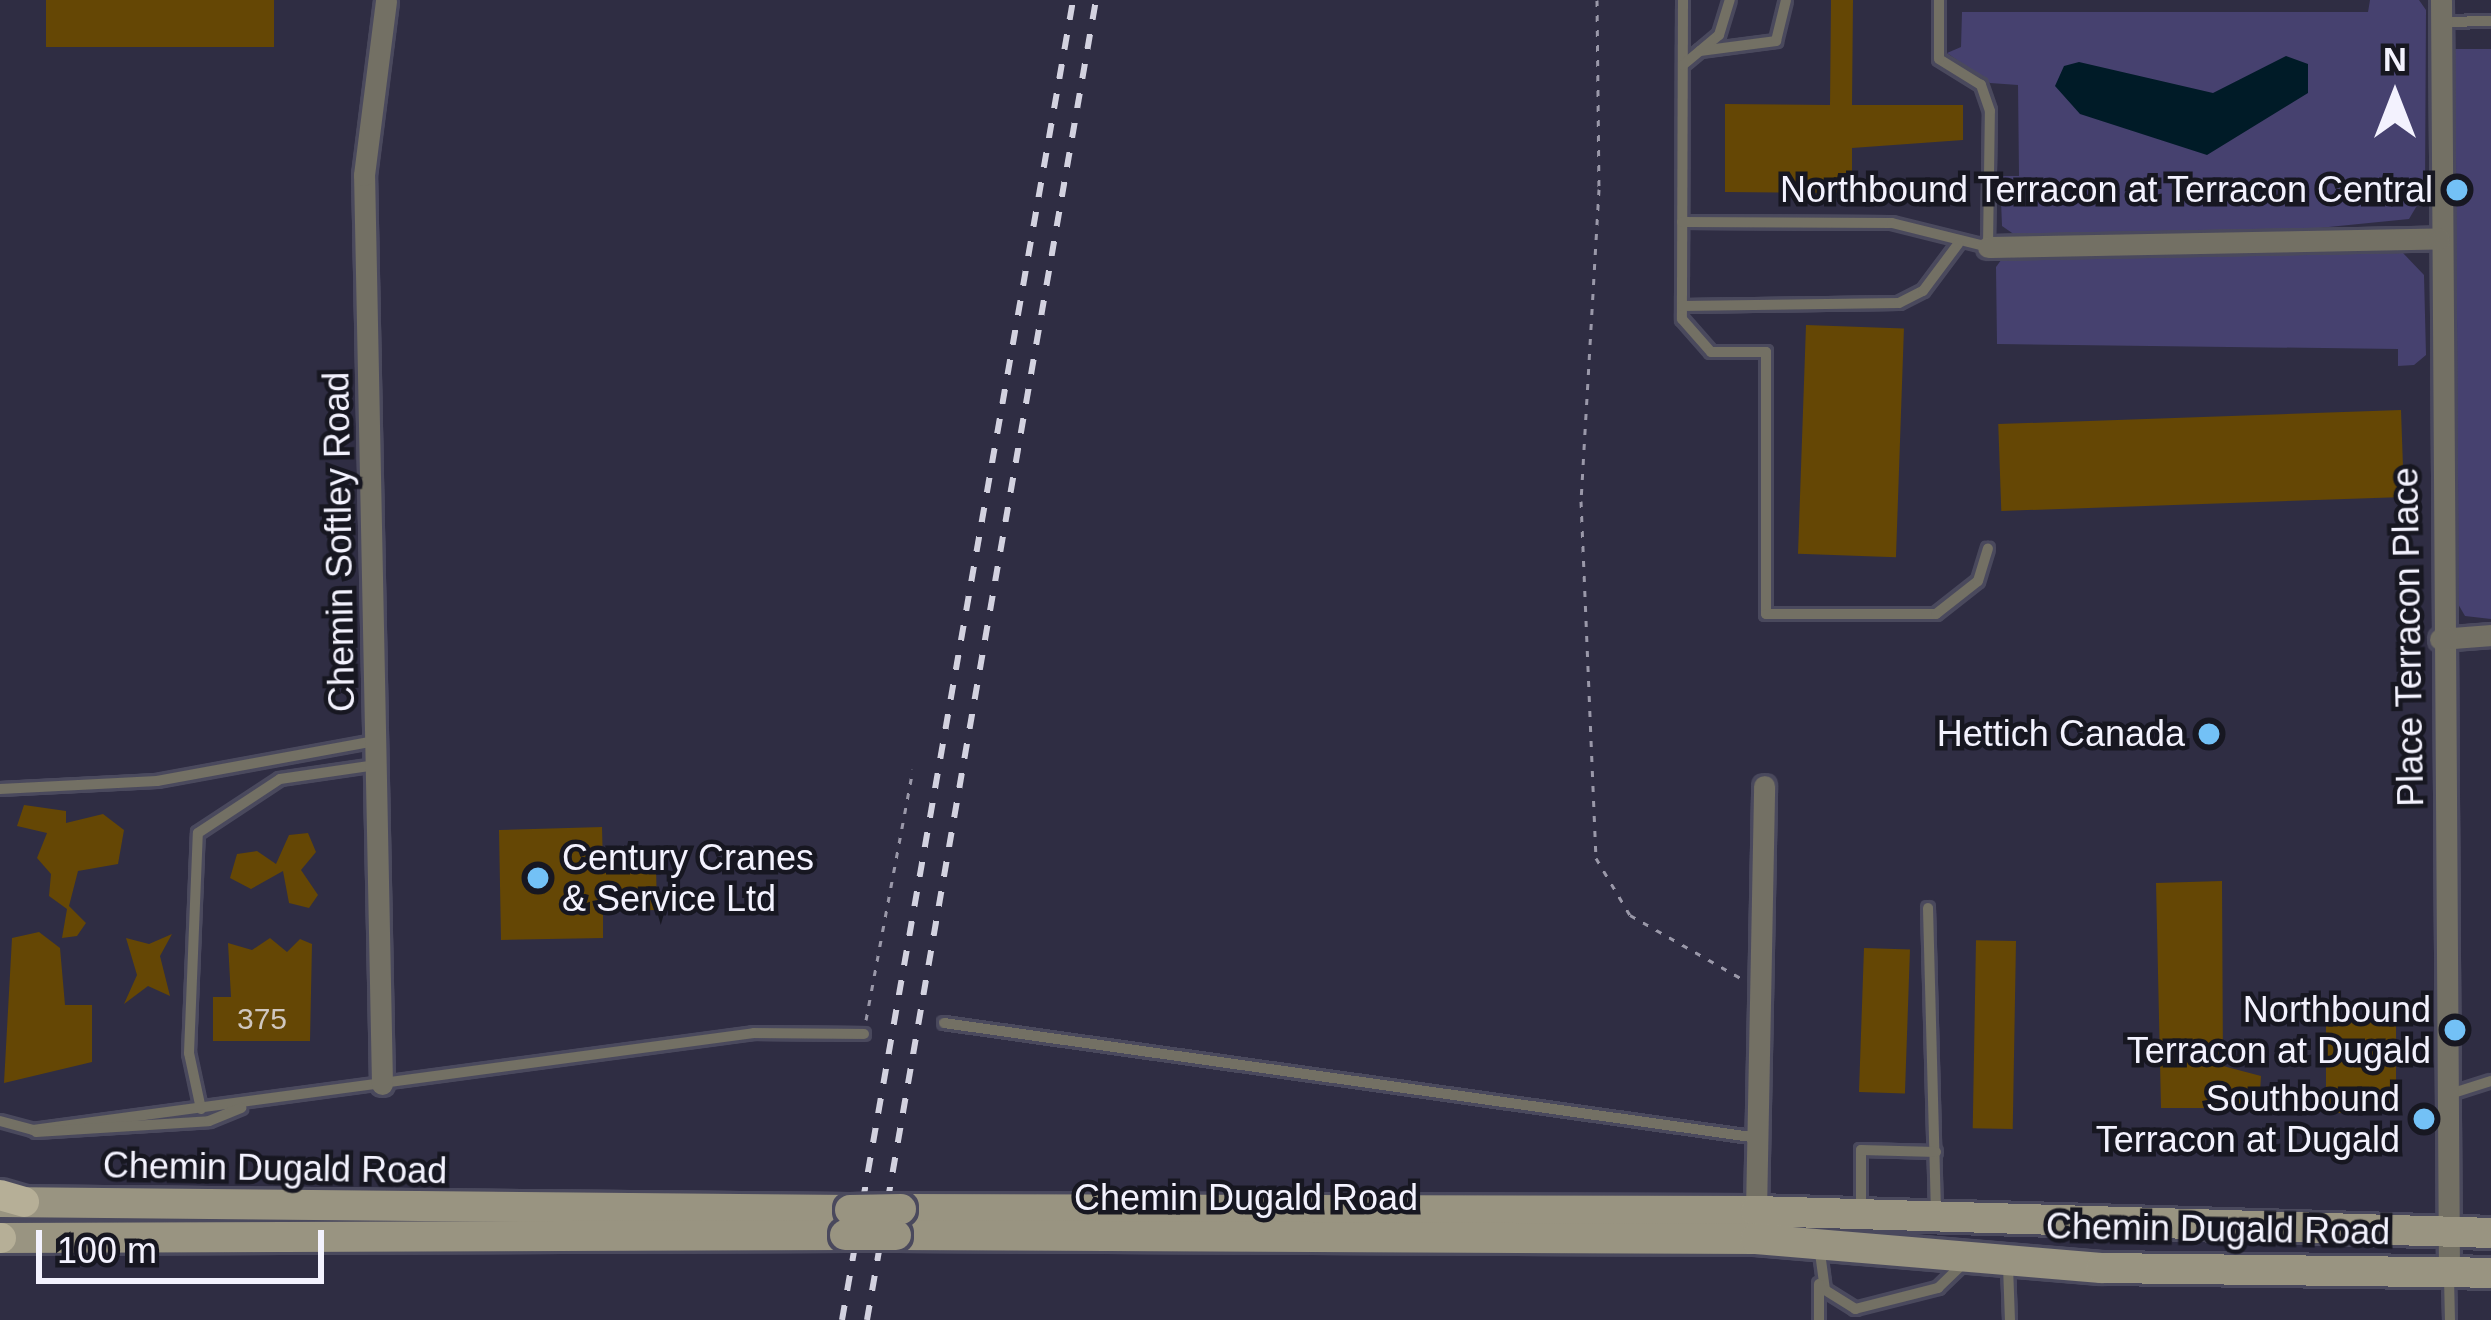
<!DOCTYPE html>
<html>
<head>
<meta charset="utf-8">
<style>
  body { margin:0 }
  #map { position:relative; width:2491px; height:1320px; overflow:hidden; background:#2f2d43; font-family:Arial,sans-serif }
  div>[style] { position:absolute }
  [style*='--x'] { left:calc(var(--x)*1px); top:calc(var(--y)*1px); width:calc(var(--w)*1px); rotate:calc(var(--a)*1deg) }
  .green>* { inset:0; background:#46416f }
  .water>* { inset:0; background:#001b27 }
  .building>* { inset:0; background:#654705; transform-origin:0 0 }
  .path>* { height:3px; margin-top:-1.5px; transform-origin:0; background:repeating-linear-gradient(90deg,#9a98a9 0 6px,transparent 0 15px) }
  .roads { filter:drop-shadow(3px 0 #4a495d) drop-shadow(-3px 0 #4a495d) drop-shadow(0 3px #4a495d) drop-shadow(0 -3px #4a495d) }
  .service>* { height:10px; margin:-5px; padding:0 5px; transform-origin:5px; border-radius:5px; background:#737064 }
  .minor>* { height:21px; margin:-10.5px; padding:0 10.5px; transform-origin:10.5px; border-radius:10.5px; background:#737064 }
  .secondary>* { height:30px; margin:-15px; padding:0 15px; transform-origin:15px; border-radius:15px; background:#999481 }
  .primary>* { height:30px; margin:-15px; padding:0 15px; transform-origin:15px; border-radius:15px; background:#b6af97 }
  .rail>* { height:6px; margin-top:-3px; transform-origin:0; background:repeating-linear-gradient(90deg,#d3d2e0 0 15px,transparent 0 30px) }
  .bridges { filter:drop-shadow(3px 0 #4a495d) drop-shadow(-3px 0 #4a495d) drop-shadow(0 3px #4a495d) drop-shadow(0 -3px #4a495d) }
  .secondary-bridge>* { height:30px; margin:-15px; padding:0 15px; transform-origin:15px; border-radius:15px; background:#999481 }
  .dots>* { width:33px; height:33px; translate:-50% -50%; box-sizing:border-box; border:6px solid #171721; border-radius:50% }
  span { translate:-50% -50%; white-space:nowrap; text-align:center; line-height:1.15; -webkit-text-stroke:9px #171721; paint-order:stroke }
  .number-label { font-size:30px; color:#d0c7c0 }
  .number-label span { -webkit-text-stroke-width:0 }
  .poi-label { font-size:36px; color:#f3f2fe }
  .right { translate:-100% -50%; text-align:right }
  .left { translate:0 -50%; text-align:left }
  .street-label { font-size:36px; color:#f3f2fe }
  .north { position:absolute; left:2335px; top:36px; width:120px; height:120px; -webkit-text-stroke:9px #171721; paint-order:stroke; rotate:0deg; font-size:33px; font-weight:700; line-height:48px; text-align:center; color:#f3f2fe }
  .north::after { content:''; display:block; margin:auto; width:42px; height:54px; background:#f3f2fe; clip-path:polygon(50% 0,100% 100%,50% 72%,0 100%) }
  .scale { position:absolute; left:36px; top:1230px; width:288px; height:54px; box-sizing:border-box; border:6px solid #f3f2fe; border-top:0; padding-left:15px; font-size:36px; line-height:42px; white-space:nowrap; color:#f3f2fe; -webkit-text-stroke:9px #171721; paint-order:stroke }
</style>
</head>
<body>
<div id="map">
  <div class="green">
    <i style="clip-path:polygon(2370px 0,2419px 0,2426px 10px,2425px 192px,2409px 219px,2278px 232px,2015px 235px,2002px 226px,2000px 176px,2019px 176px,2018px 85px,1990px 83px,1947px 53px,1961px 47px,1962px 12px,2368px 12px)"></i>
    <i style="clip-path:polygon(2455px 49px,2491px 49px,2491px 619px,2465px 616px,2454px 597px)"></i>
    <i style="clip-path:polygon(2403px 253px,2424px 275px,2426px 355px,2414px 365px,2398px 366px,2398px 349px,1997px 344px,1996px 267px,2004px 256px)"></i>
  </div>
  <div class="water">
    <i style="clip-path:polygon(2286px 56px,2308px 64px,2308px 93px,2207px 155px,2080px 114px,2055px 86px,2064px 66px,2079px 62px,2213px 93px)"></i>
  </div>
  <div class="building">
    <i style="left:46px;top:0;width:228px;height:47px"></i>
    <i style="clip-path:polygon(1831px 0,1853px 0,1852px 105px,1963px 105px,1963px 140px,1852px 148px,1852px 193px,1725px 192px,1725px 104px,1830px 105px)"></i>
    <i style="left:1806px;top:325px;width:98px;height:229px;rotate:2deg"></i>
    <i style="left:2401px;top:410px;width:87px;height:403px;rotate:88deg"></i>
    <i style="clip-path:polygon(24px 805px,66px 811px,66px 823px,103px 814px,124px 830px,118px 864px,78px 871px,69px 906px,86px 923px,77px 936px,62px 938px,67px 909px,49px 896px,51px 874px,37px 858px,47px 833px,17px 826px)"></i>
    <i style="clip-path:polygon(602px 827px,603px 868px,656px 867px,657px 910px,603px 911px,603px 938px,501px 940px,499px 830px)"></i>
    <i style="clip-path:polygon(308px 833px,316px 852px,301px 870px,318px 895px,309px 908px,289px 903px,283px 871px,251px 889px,230px 878px,237px 854px,257px 851px,276px 864px,289px 835px)"></i>
    <i style="clip-path:polygon(2222px 881px,2223px 1066px,2261px 1076px,2259px 1108px,2161px 1108px,2156px 883px)"></i>
    <i style="clip-path:polygon(39px 932px,60px 948px,65px 1005px,92px 1005px,92px 1062px,4px 1083px,12px 938px)"></i>
    <i style="clip-path:polygon(172px 934px,160px 956px,170px 996px,148px 986px,124px 1004px,137px 975px,126px 938px,149px 944px)"></i>
    <i style="clip-path:polygon(270px 938px,287px 952px,300px 939px,312px 944px,310px 1041px,213px 1041px,213px 997px,231px 997px,228px 943px,252px 950px)"></i>
    <i style="left:2016px;top:941px;width:188px;height:40px;rotate:91deg"></i>
    <i style="left:1864px;top:948px;width:46px;height:144px;rotate:2deg"></i>
    <i style="left:2326px;top:1022px;width:70px;height:91px"></i>
  </div>
  <div class="path">
    <i style="--x:1597;--y:0;--w:189;--a:89.4"></i>
    <i style="--x:1599;--y:189;--w:313;--a:93.3"></i>
    <i style="--x:1581;--y:501;--w:357;--a:87.6"></i>
    <i style="--x:1596;--y:858;--w:66;--a:59.2"></i>
    <i style="--x:1630;--y:915;--w:129;--a:29.7"></i>
    <i style="--x:866;--y:1020;--w:255;--a:-79.4"></i>
  </div>
  <div class="roads">
    <div class="service">
      <i style="--x:1683;--y:0;--w:319;--a:90.2"></i>
      <i style="--x:1682;--y:319;--w:44;--a:48.7"></i>
      <i style="--x:1711;--y:352;--w:55;--a:0"></i>
      <i style="--x:1766;--y:352;--w:262;--a:90"></i>
      <i style="--x:1766;--y:614;--w:170;--a:0"></i>
      <i style="--x:1936;--y:614;--w:53;--a:-38.2"></i>
      <i style="--x:1978;--y:581;--w:34;--a:-73"></i>
      <i style="--x:2441;--y:22;--w:50;--a:-1.1"></i>
      <i style="--x:1700;--y:51;--w:77;--a:-7.5"></i>
      <i style="--x:1776;--y:41;--w:42;--a:-76.3"></i>
      <i style="--x:1683;--y:65;--w:47;--a:-39.8"></i>
      <i style="--x:1719;--y:35;--w:37;--a:-73"></i>
      <i style="--x:1682;--y:222;--w:210;--a:0.3"></i>
      <i style="--x:1892;--y:223;--w:99;--a:14"></i>
      <i style="--x:1988;--y:247;--w:136;--a:-89.2"></i>
      <i style="--x:1990;--y:111;--w:28;--a:-109"></i>
      <i style="--x:1981;--y:85;--w:49;--a:-148.2"></i>
      <i style="--x:1939;--y:59;--w:59;--a:-90"></i>
      <i style="--x:1682;--y:306;--w:217;--a:-0.8"></i>
      <i style="--x:1899;--y:303;--w:27;--a:-27"></i>
      <i style="--x:1923;--y:291;--w:59;--a:-53.3"></i>
      <i style="--x:0;--y:789;--w:157;--a:-2.9"></i>
      <i style="--x:157;--y:781;--w:223;--a:-10.4"></i>
      <i style="--x:1928;--y:908;--w:306;--a:88.5"></i>
      <i style="--x:944;--y:1023;--w:822;--a:8.04"></i>
      <i style="--x:2447;--y:1095;--w:46;--a:-17.7"></i>
      <i style="--x:201;--y:1109;--w:57;--a:-102.1"></i>
      <i style="--x:189;--y:1053;--w:220;--a:-87.7"></i>
      <i style="--x:198;--y:833;--w:98;--a:-33.4"></i>
      <i style="--x:280;--y:779;--w:97;--a:-8.3"></i>
      <i style="--x:0;--y:1121;--w:34;--a:15"></i>
      <i style="--x:33;--y:1130;--w:727;--a:-7.66"></i>
      <i style="--x:754;--y:1033;--w:110;--a:0.5"></i>
      <i style="--x:36;--y:1132;--w:173;--a:-3.6"></i>
      <i style="--x:209;--y:1121;--w:35;--a:-22"></i>
      <i style="--x:1861;--y:1210;--w:60;--a:-90"></i>
      <i style="--x:1861;--y:1150;--w:75;--a:1.5"></i>
      <i style="--x:1819;--y:1245;--w:45;--a:82.4"></i>
      <i style="--x:1825;--y:1290;--w:36;--a:32"></i>
      <i style="--x:1855;--y:1309;--w:86;--a:-14.2"></i>
      <i style="--x:1938;--y:1288;--w:35;--a:-44"></i>
      <i style="--x:2008;--y:1266;--w:54;--a:87.9"></i>
      <i style="--x:2449;--y:1277;--w:43;--a:88.7"></i>
      <i style="--x:1819;--y:1284;--w:36;--a:90"></i>
    </div>
    <div class="minor">
      <i style="--x:2441;--y:0;--w:1273;--a:89.64"></i>
      <i style="--x:1988;--y:247;--w:451;--a:-1.1"></i>
      <i style="--x:2440;--y:639;--w:51;--a:-4.5"></i>
      <i style="--x:382;--y:1084;--w:909;--a:-91.13"></i>
      <i style="--x:364;--y:175;--w:176;--a:-82.8"></i>
      <i style="--x:1756;--y:1211;--w:425;--a:-88.9"></i>
    </div>
    <div class="secondary">
      <i style="--x:0;--y:1202;--w:850;--a:0.54"></i>
      <i style="--x:901;--y:1209;--w:855;--a:0.13"></i>
      <i style="--x:1756;--y:1211;--w:735;--a:1.71"></i>
      <i style="--x:896;--y:1235;--w:860;--a:0.27"></i>
      <i style="--x:1756;--y:1239;--w:346;--a:4.8"></i>
      <i style="--x:2101;--y:1268;--w:390;--a:0.7"></i>
      <i style="--x:0;--y:1238;--w:845;--a:-0.2"></i>
    </div>
    <div class="primary">
      <i style="--x:0;--y:1195;--w:25;--a:16"></i>
      <i style="--x:0;--y:1238;--w:1;--a:0"></i>
    </div>
  </div>
  <div class="rail">
    <i style="--x:842;--y:1320;--w:1340;--a:-80.07"></i>
    <i style="--x:867;--y:1320;--w:1340;--a:-80.16"></i>
  </div>
  <div class="bridges">
    <div class="secondary-bridge">
      <i style="--x:850;--y:1210;--w:51;--a:-1.1"></i>
      <i style="--x:845;--y:1235;--w:51;--a:0"></i>
    </div>
  </div>
  <div class="dots">
    <i style="left:2457px;top:190px;background:#73c1f6"></i>
    <i style="left:2209px;top:734px;background:#73c1f6"></i>
    <i style="left:538px;top:878px;background:#73c1f6"></i>
    <i style="left:2455px;top:1030px;background:#73c1f6"></i>
    <i style="left:2424px;top:1119px;background:#73c1f6"></i>
  </div>
  <div class="number-label">
    <span style="left:262px;top:1019px">375</span>
  </div>
  <div class="poi-label">
    <span class="right" style="left:2433px;top:190px">Northbound Terracon at Terracon Central</span>
    <span class="right" style="left:2185px;top:734px">Hettich Canada</span>
    <span class="left" style="left:562px;top:878px">Century Cranes<br>&amp; Service Ltd</span>
    <span class="right" style="left:2431px;top:1030px">Northbound<br>Terracon at Dugald</span>
    <span class="right" style="left:2400px;top:1119px">Southbound<br>Terracon at Dugald</span>
  </div>
  <div class="street-label">
    <span style="left:339px;top:542px;rotate:-91deg">Chemin Softley Road</span>
    <span style="left:2408px;top:637px;rotate:-91deg">Place Terracon Place</span>
    <span style="left:275px;top:1168px;rotate:1deg">Chemin Dugald Road</span>
    <span style="left:1246px;top:1198px">Chemin Dugald Road</span>
    <span style="left:2218px;top:1229px;rotate:1deg">Chemin Dugald Road</span>
  </div>
  <div class="north">N</div>
  <div class="scale">100 m</div>
</div>
</body>
</html>
